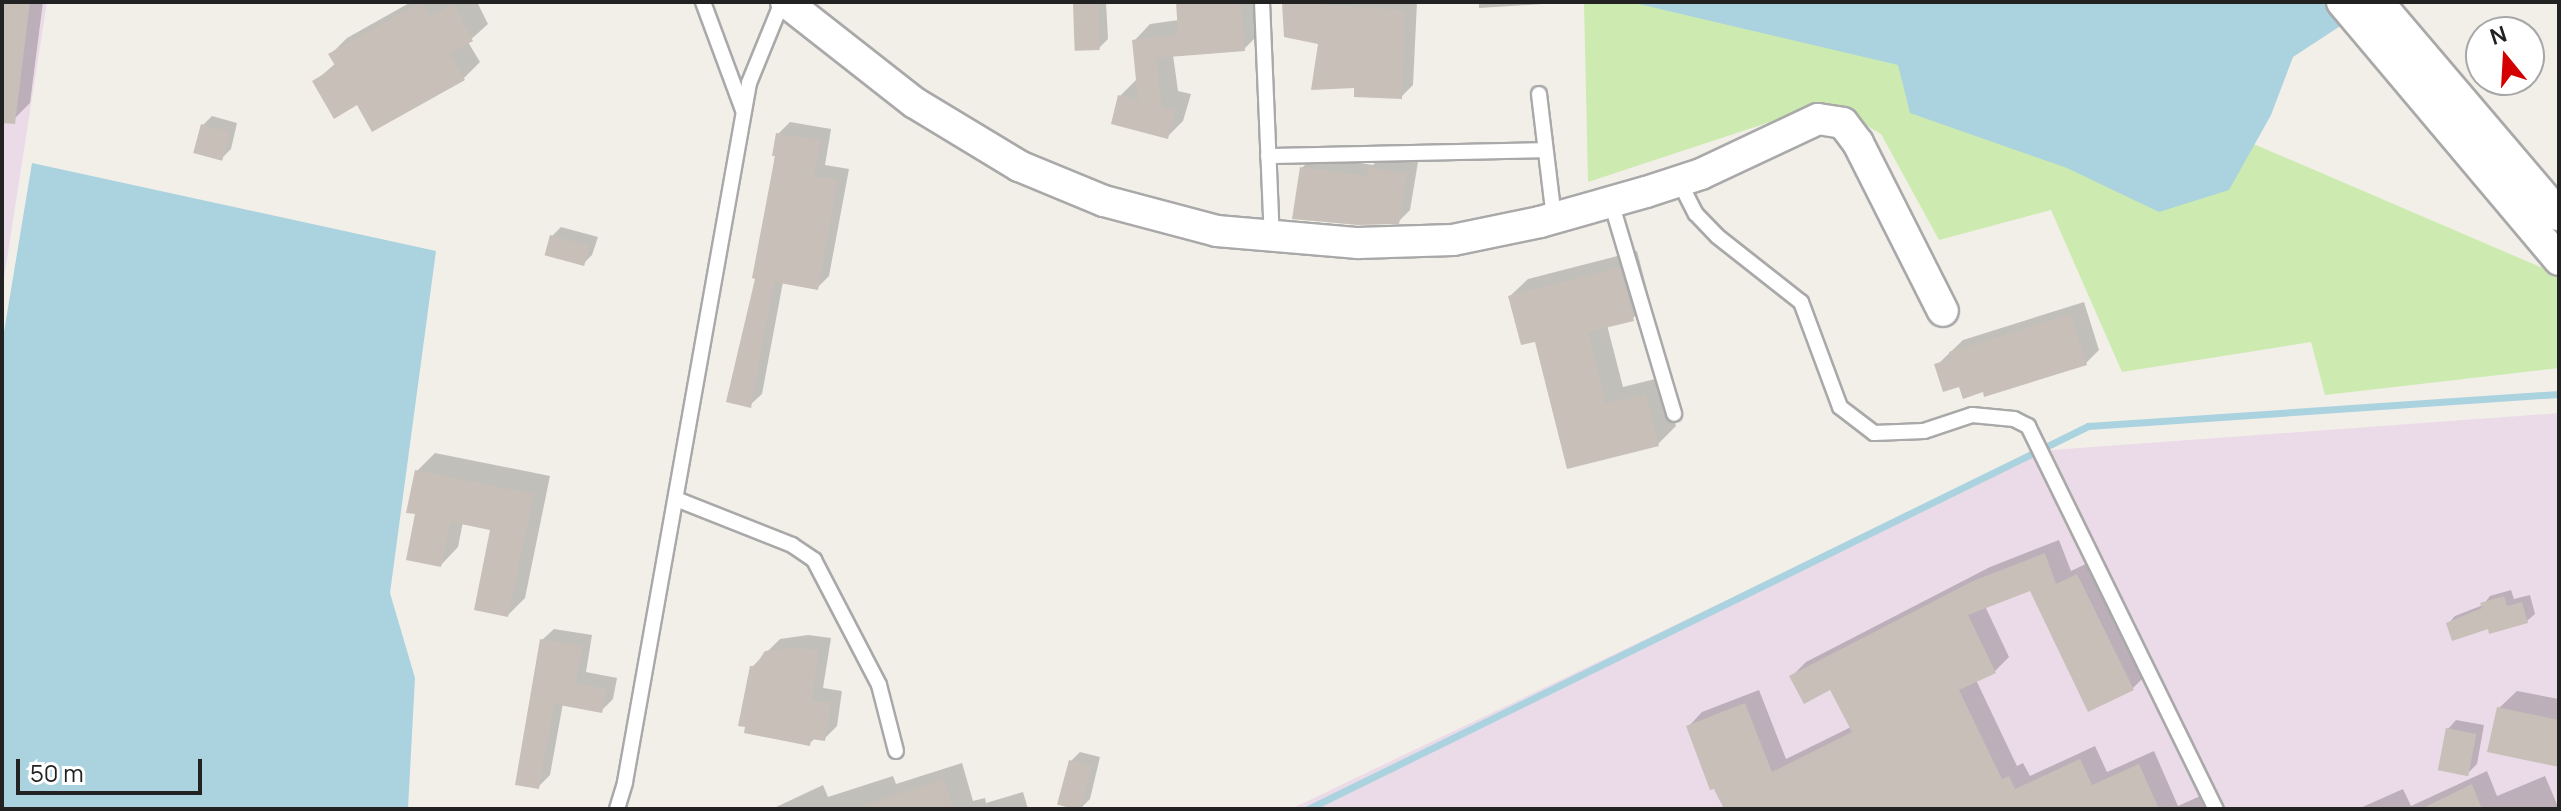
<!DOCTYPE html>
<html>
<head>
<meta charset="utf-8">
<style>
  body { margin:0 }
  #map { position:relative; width:2561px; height:811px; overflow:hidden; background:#f2efe9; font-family:Manrope,sans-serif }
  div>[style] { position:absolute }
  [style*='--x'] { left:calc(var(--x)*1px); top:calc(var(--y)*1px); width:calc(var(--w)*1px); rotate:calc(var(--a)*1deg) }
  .industrial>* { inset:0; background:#ebdbe8 }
  .grass>* { inset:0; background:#cdebb0 }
  .water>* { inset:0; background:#aad3df }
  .shadow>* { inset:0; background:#0003 }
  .stream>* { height:7px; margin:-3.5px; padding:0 3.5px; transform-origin:3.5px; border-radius:3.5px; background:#aad3df }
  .building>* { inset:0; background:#c7bfb8; transform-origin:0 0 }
  .roads { filter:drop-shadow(2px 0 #a9a9a9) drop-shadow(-2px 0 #a9a9a9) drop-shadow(0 2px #a9a9a9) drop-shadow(0 -2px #a9a9a9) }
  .service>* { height:14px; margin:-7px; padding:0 7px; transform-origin:7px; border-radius:7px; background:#fff }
  .minor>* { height:30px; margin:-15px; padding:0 15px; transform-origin:15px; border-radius:15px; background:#fff }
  span { translate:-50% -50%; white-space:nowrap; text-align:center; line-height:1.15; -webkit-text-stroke:6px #fff; paint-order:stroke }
  .frame { position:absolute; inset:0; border:4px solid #222; pointer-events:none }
  .north { position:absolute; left:2465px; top:16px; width:80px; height:80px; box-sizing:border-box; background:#fff; border:2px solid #a7a7a7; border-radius:50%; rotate:342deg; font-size:22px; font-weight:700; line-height:32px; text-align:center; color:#222 }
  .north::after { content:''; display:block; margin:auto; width:28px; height:36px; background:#d40000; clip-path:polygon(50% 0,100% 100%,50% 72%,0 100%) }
  .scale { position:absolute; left:16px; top:759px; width:186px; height:36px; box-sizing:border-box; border:4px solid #222; border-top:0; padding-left:10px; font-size:24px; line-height:28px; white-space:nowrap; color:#222; -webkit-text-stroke:6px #fff; paint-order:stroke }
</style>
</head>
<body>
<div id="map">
  <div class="industrial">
    <i style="clip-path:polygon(2px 2px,47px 2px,2px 291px)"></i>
    <i style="clip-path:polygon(2559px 413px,2559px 809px,1291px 809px,2038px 451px)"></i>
  </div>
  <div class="grass">
    <i style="clip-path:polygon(1584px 2px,1923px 2px,2559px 275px,2559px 368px,2325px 395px,2311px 342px,2122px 372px,2051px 210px,1939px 240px,1881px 134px,1828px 103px,1588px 182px)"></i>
  </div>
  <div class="water">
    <i style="clip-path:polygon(1630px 2px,2377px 2px,2293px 57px,2271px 115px,2229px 190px,2159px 212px,2067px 168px,1910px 113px,1898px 65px)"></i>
    <i style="clip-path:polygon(32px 163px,436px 251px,390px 593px,415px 678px,408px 809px,2px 809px,2px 344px)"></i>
  </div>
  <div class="shadow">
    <i style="clip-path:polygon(2px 2px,43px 2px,30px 103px,14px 119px,2px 117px)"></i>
    <i style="clip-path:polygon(411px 2px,477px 2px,488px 24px,468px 42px,480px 62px,464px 78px,358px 102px,314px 82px,336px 63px,331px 54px,347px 38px)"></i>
    <i style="clip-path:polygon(1079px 2px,1106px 2px,1108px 39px,1099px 48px,1075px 5px)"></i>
    <i style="clip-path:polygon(1178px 2px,1258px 2px,1260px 33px,1244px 49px,1173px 55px,1178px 91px,1191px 94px,1183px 121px,1167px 137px,1120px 96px,1138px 78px,1134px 41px,1150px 24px,1179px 20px)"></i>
    <i style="clip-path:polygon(1284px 2px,1417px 2px,1413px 85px,1401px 97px,1356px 86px,1320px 42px,1286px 36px)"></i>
    <i style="clip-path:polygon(1479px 2px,1575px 2px,1479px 8px)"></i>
    <i style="clip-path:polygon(212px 116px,237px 123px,231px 149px,222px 158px,203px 125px)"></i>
    <i style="clip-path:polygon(790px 122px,831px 129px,825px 165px,849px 169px,829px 276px,817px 288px,783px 282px,762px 394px,750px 405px,758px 277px,778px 134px)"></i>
    <i style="clip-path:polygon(1313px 156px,1373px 165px,1382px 156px,1418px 162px,1410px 210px,1398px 222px,1302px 168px)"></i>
    <i style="clip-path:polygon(561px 227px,598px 237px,592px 255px,583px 264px,552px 236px)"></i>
    <i style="clip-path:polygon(1637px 251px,1650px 301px,1632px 319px,1607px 325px,1623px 387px,1663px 377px,1676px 426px,1658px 444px,1568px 467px,1536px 340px,1510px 296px,1528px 279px)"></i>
    <i style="clip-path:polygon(2084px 302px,2099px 350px,2086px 363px,1986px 395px,1984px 390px,1960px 385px,1937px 365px,1963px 340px)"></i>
    <i style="clip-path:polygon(435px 453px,550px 476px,525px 598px,508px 615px,493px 528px,463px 522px,458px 547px,441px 565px,417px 513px,417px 471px)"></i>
    <i style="clip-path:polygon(2059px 540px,2071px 571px,2092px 561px,2147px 674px,2133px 688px,2031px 589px,1985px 606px,2009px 657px,1995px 671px,1976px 680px,2017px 766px,2023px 763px,2030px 776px,2095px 746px,2107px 772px,2154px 751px,2178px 806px,2216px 789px,2225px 809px,1726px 809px,1688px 727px,1702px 712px,1759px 690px,1786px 759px,1851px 727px,1830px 688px,1792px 676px,1806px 662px,1990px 567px)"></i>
    <i style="clip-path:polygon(2511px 590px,2514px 599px,2530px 595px,2535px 614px,2527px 621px,2489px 627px,2448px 624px,2455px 616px,2483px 605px,2490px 596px)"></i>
    <i style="clip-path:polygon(554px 629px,592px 635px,586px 672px,617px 678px,613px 699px,602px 710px,563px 703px,550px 775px,539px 786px,542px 640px)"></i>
    <i style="clip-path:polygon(808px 635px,831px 638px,823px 688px,842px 691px,837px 726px,824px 739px,815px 738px,809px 744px,752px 667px,780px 639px)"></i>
    <i style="clip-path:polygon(2517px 691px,2559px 699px,2559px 765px,2499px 708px)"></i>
    <i style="clip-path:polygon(2456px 720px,2484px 725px,2477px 764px,2468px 773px,2448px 729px)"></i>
    <i style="clip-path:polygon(1080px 752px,1100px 757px,1090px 799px,1081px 808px,1071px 761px)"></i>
    <i style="clip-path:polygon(962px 763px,973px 801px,985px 798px,986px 803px,1023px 792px,1028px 809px,772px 809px,823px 785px,828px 797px,893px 776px,896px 784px)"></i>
    <i style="clip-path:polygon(2487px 771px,2497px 796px,2545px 776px,2559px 809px,2358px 809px,2403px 789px,2411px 806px)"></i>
  </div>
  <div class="stream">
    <i style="--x:1308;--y:809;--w:869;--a:-26.15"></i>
    <i style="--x:2088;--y:426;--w:472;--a:-3.9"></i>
  </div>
  <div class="building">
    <i style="clip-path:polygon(2px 2px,30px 2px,15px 124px,2px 123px)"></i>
    <i style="clip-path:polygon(421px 2px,430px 17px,454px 4px,473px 41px,450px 53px,465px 80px,372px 132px,357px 105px,334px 119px,312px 81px,336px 67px,328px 54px)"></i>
    <i style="clip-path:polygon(1176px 2px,1241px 2px,1245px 51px,1156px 58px,1162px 107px,1175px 110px,1168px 139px,1111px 124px,1118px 95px,1138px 100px,1132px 40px,1178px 34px)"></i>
    <i style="clip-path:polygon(1282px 2px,1405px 10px,1402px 99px,1354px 97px,1354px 88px,1311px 90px,1318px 44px,1284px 37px)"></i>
    <i style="left:1098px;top:3px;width:47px;height:25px;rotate:88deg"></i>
    <i style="left:201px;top:124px;width:30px;height:30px;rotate:15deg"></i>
    <i style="clip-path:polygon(776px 133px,821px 140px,814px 176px,838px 180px,818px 290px,774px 282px,751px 408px,726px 402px,755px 279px,752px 278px,775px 156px,772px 156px)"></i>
    <i style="clip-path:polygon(1300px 167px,1367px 176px,1368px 167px,1407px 174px,1399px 224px,1358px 225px,1292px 219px)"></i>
    <i style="left:550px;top:235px;width:41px;height:21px;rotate:15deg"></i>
    <i style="clip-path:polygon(1620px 267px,1634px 321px,1588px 332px,1606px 404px,1646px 394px,1659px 446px,1567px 469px,1535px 342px,1521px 345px,1508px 296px)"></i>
    <i style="clip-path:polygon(2071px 314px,2087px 365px,1984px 397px,1983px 392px,1963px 399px,1959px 387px,1943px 392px,1934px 364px,1951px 359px,1949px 352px)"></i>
    <i style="clip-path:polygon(415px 470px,534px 494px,508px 617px,474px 610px,490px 530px,451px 522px,441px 567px,406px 560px,415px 514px,406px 513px)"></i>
    <i style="clip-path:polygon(2045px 553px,2056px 584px,2077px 574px,2134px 690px,2088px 712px,2030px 591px,1968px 615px,1996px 673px,1959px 690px,2002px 779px,2009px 776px,2015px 789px,2080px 759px,2092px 785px,2139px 764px,2159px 809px,1724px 809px,1714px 789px,1710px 790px,1686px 726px,1745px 703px,1772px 772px,1852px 732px,1830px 690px,1804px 704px,1789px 676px,1973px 581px)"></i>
    <i style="clip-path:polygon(2504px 596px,2507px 606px,2522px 602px,2528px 623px,2489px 634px,2488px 629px,2452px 641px,2446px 623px,2482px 608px,2480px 603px)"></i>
    <i style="clip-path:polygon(540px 639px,582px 646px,576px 683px,607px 689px,602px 713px,554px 704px,539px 789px,515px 785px)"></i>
    <i style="clip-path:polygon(794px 647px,819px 651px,812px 700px,831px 703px,825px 741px,811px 739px,810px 746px,744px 733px,745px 727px,738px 726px,750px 666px,755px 666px,765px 651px)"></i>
    <i style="clip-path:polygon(2497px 707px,2559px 720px,2559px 767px,2487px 752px)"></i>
    <i style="left:2446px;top:728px;width:31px;height:43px;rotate:11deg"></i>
    <i style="left:1069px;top:760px;width:24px;height:46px;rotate:15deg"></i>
    <i style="clip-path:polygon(944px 779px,953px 809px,864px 809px,864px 805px)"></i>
    <i style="clip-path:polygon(2472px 784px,2482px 809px,2421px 809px)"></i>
  </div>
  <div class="roads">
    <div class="service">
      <i style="--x:703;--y:2;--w:115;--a:69.7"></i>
      <i style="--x:1262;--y:2;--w:234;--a:87.6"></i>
      <i style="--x:1539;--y:94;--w:125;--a:83.1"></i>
      <i style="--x:1268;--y:156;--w:276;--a:-1.2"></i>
      <i style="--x:1679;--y:181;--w:37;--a:63"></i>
      <i style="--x:1696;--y:214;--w:30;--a:46"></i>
      <i style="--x:1717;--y:236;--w:107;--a:38.2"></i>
      <i style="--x:1801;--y:302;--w:112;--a:69.6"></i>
      <i style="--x:1840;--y:407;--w:43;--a:37.4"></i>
      <i style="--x:1874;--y:433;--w:50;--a:-2.3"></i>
      <i style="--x:1924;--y:431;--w:51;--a:-18.4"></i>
      <i style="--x:1972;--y:415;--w:42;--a:5.4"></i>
      <i style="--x:2014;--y:419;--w:16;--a:27"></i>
      <i style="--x:2028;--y:426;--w:427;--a:63.9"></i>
      <i style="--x:1611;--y:202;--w:221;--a:73.4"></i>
      <i style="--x:676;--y:499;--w:125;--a:21.6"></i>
      <i style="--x:792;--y:545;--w:27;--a:34"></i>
      <i style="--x:814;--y:560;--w:141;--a:62.5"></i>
      <i style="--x:879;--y:685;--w:68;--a:75.6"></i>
      <i style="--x:617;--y:809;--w:28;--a:-73"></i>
      <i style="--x:625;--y:782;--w:710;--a:-79.94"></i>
      <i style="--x:749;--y:83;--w:87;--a:-67.8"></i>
    </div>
    <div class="minor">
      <i style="--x:786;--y:2;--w:164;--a:38.1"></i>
      <i style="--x:915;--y:103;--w:122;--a:31.2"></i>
      <i style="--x:1019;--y:166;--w:92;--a:22.4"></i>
      <i style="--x:1104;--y:201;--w:117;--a:14.9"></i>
      <i style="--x:1217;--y:231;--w:142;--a:4.9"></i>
      <i style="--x:1358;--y:243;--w:95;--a:-1.8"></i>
      <i style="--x:1453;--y:240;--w:89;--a:-11.7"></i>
      <i style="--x:1540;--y:222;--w:110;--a:-15.8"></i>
      <i style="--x:1646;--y:192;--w:58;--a:-18.1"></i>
      <i style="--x:1701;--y:174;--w:129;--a:-25.2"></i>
      <i style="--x:1818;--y:119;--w:25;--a:9"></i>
      <i style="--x:1843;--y:123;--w:25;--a:53"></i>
      <i style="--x:1858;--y:143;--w:188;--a:63.2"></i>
      <i style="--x:2342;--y:2;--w:337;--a:49.9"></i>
      <i style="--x:2378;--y:2;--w:280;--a:49.6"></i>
    </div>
  </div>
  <div class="frame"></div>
  <div class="north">N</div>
  <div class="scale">50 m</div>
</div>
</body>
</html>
